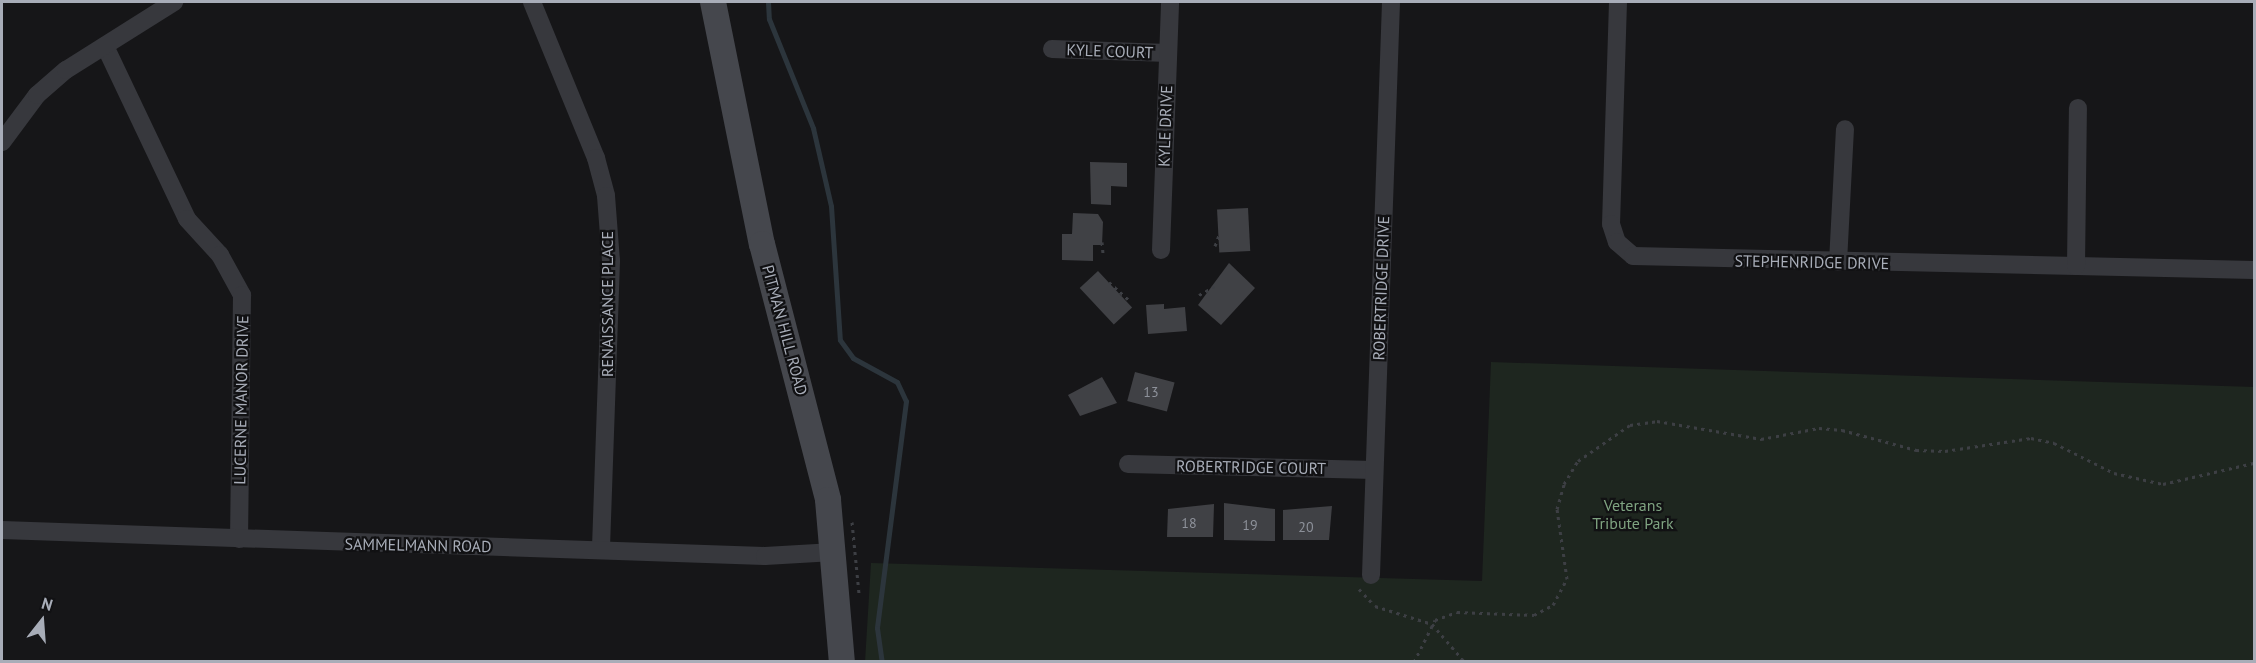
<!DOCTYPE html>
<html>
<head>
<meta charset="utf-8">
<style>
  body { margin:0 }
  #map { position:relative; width:2256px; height:663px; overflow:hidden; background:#161618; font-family:"PT Sans",sans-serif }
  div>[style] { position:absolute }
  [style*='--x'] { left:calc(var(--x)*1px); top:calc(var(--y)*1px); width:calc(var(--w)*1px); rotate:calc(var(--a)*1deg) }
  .green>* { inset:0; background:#1e261f }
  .stream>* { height:5px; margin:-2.5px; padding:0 2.5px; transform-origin:2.5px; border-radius:2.5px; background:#2c353c }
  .building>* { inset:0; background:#404145; transform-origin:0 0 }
  .path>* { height:3px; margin-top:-1.5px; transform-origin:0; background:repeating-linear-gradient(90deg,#3d3f44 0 3px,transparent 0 7.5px) }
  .street>* { height:18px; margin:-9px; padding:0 9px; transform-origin:9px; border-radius:9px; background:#37383d }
  .secondary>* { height:26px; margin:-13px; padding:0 13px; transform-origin:13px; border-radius:13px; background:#45474d }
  span { translate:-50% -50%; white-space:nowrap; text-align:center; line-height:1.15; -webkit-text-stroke:4.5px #111113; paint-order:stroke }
  .number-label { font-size:14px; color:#8e929b }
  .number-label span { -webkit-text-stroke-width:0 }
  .street-label { font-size:16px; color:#a8adb8 }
  .park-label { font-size:16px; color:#7fa381 }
  .frame { position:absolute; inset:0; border:3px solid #a8adb8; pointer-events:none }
  .north { position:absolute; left:12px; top:591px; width:60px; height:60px; -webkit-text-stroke:4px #111113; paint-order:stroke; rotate:17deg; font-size:16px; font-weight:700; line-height:24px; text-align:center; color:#a8adb8 }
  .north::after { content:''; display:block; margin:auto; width:21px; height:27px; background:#a8adb8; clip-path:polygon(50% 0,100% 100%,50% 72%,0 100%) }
</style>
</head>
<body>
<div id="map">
  <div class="green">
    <i style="clip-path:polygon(1491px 362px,2254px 387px,2254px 661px,865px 662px,871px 563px,1482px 581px)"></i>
  </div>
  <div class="stream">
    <i style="--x:768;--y:2;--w:17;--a:87"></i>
    <i style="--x:769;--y:19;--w:118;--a:68"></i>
    <i style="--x:813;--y:128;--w:80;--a:77"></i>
    <i style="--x:831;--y:206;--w:134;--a:86.2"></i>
    <i style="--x:840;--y:340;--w:22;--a:54"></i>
    <i style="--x:853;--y:358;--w:50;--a:28.6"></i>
    <i style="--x:897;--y:382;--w:21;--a:65"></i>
    <i style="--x:906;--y:401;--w:229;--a:97.3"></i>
    <i style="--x:877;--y:628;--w:34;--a:82"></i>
  </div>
  <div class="building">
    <i style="clip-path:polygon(1090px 162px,1127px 163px,1127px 187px,1111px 186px,1111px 205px,1091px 204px)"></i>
    <i style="left:1248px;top:208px;width:43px;height:31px;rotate:87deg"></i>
    <i style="clip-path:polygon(1073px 213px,1098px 214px,1103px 222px,1102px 245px,1093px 245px,1093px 261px,1062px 260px,1062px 234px,1072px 234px)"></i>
    <i style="clip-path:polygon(1229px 263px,1255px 288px,1221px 325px,1198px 305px)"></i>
    <i style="left:1098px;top:271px;width:50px;height:25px;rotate:47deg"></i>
    <i style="clip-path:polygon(1164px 304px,1164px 309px,1185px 307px,1187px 331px,1148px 334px,1146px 305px)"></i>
    <i style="left:1135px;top:372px;width:41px;height:30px;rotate:15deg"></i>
    <i style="clip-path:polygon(1102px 377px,1117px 403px,1080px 416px,1068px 395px)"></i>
    <i style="clip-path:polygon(1224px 503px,1275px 509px,1275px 541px,1224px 540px)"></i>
    <i style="clip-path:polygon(1214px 504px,1213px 537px,1167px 537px,1168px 509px)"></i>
    <i style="clip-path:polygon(1332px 506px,1329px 540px,1283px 540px,1283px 510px)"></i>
  </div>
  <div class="path">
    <i style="--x:1102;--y:242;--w:11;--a:85"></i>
    <i style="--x:1215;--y:246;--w:12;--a:-70"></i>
    <i style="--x:1109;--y:282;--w:27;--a:42"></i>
    <i style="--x:1199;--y:295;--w:18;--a:-29"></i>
    <i style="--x:852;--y:522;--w:71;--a:84.4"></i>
    <i style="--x:1359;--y:589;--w:23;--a:47"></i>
    <i style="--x:1375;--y:606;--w:60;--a:17.5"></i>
    <i style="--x:1432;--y:624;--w:48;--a:49.3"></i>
    <i style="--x:1414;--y:662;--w:47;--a:-63.4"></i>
    <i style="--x:1435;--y:620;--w:23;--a:-20"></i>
    <i style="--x:1457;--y:612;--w:77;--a:2.2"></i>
    <i style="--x:1534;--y:615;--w:21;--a:-28"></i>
    <i style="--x:1553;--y:605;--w:30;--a:-62"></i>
    <i style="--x:1567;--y:579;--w:71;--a:-98.1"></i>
    <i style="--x:1557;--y:509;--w:26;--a:-74"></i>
    <i style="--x:1564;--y:484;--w:27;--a:-59"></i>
    <i style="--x:1578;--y:461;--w:63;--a:-34.7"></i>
    <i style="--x:1630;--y:425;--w:27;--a:-8"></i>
    <i style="--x:1657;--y:421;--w:106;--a:9.8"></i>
    <i style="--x:1761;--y:439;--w:59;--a:-10.7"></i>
    <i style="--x:1819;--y:428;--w:23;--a:5"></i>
    <i style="--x:1842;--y:430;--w:77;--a:15.1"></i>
    <i style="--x:1916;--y:450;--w:29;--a:2"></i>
    <i style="--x:1945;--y:451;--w:87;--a:-8.6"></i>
    <i style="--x:2031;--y:438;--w:24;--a:12"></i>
    <i style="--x:2054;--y:443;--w:67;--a:26.6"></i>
    <i style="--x:2114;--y:473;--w:50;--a:12.7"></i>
    <i style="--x:2163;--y:484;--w:93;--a:-13"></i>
  </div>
  <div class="street">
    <i style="--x:532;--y:2;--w:169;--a:67.7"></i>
    <i style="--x:596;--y:158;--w:39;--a:75"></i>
    <i style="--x:606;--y:196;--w:65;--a:85.6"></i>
    <i style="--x:611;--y:261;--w:288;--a:92"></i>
    <i style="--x:1618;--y:2;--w:222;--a:91.8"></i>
    <i style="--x:1611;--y:224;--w:19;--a:72"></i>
    <i style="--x:1617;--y:242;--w:21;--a:41"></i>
    <i style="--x:1633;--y:256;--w:621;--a:1.29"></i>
    <i style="--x:105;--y:46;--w:191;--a:64.6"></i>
    <i style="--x:187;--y:219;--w:49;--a:47.5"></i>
    <i style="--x:220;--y:255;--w:46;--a:61.2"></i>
    <i style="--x:242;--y:295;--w:244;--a:90.7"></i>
    <i style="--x:1052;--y:49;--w:116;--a:2"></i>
    <i style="--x:2;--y:142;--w:59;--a:-53.3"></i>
    <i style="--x:37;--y:95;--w:38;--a:-41"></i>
    <i style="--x:66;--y:70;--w:128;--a:-32.2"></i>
    <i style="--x:1161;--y:250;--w:248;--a:-87.9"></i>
    <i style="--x:1838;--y:262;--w:133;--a:-87"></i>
    <i style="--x:2076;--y:266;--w:158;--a:-89.3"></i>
    <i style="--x:1128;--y:464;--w:246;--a:1.4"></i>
    <i style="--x:2;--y:530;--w:763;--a:1.95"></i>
    <i style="--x:765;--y:556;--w:69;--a:-3.3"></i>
    <i style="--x:1371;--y:575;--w:573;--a:-88"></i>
  </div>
  <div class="secondary">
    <i style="--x:713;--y:2;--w:247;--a:78.6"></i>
    <i style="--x:762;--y:244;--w:264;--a:75.5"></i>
    <i style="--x:828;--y:500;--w:163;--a:85.1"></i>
  </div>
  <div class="number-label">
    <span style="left:1151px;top:392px">13</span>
    <span style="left:1189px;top:523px">18</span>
    <span style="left:1250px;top:525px">19</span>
    <span style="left:1306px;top:527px">20</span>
  </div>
  <div class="street-label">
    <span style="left:1110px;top:51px;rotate:2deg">KYLE COURT</span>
    <span style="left:1165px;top:126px;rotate:-88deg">KYLE DRIVE</span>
    <span style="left:1812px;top:262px;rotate:1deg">STEPHENRIDGE DRIVE</span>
    <span style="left:1381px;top:288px;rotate:-88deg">ROBERTRIDGE DRIVE</span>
    <span style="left:607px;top:304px;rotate:-90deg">RENAISSANCE PLACE</span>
    <span style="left:785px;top:330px;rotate:75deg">PITMAN HILL ROAD</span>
    <span style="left:241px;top:400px;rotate:-89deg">LUCERNE MANOR DRIVE</span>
    <span style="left:1251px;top:467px;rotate:1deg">ROBERTRIDGE COURT</span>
    <span style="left:418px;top:545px;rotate:1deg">SAMMELMANN ROAD</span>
  </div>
  <div class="park-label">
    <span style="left:1633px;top:514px">Veterans<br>Tribute Park</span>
  </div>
  <div class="frame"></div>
  <div class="north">N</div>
</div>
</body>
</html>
